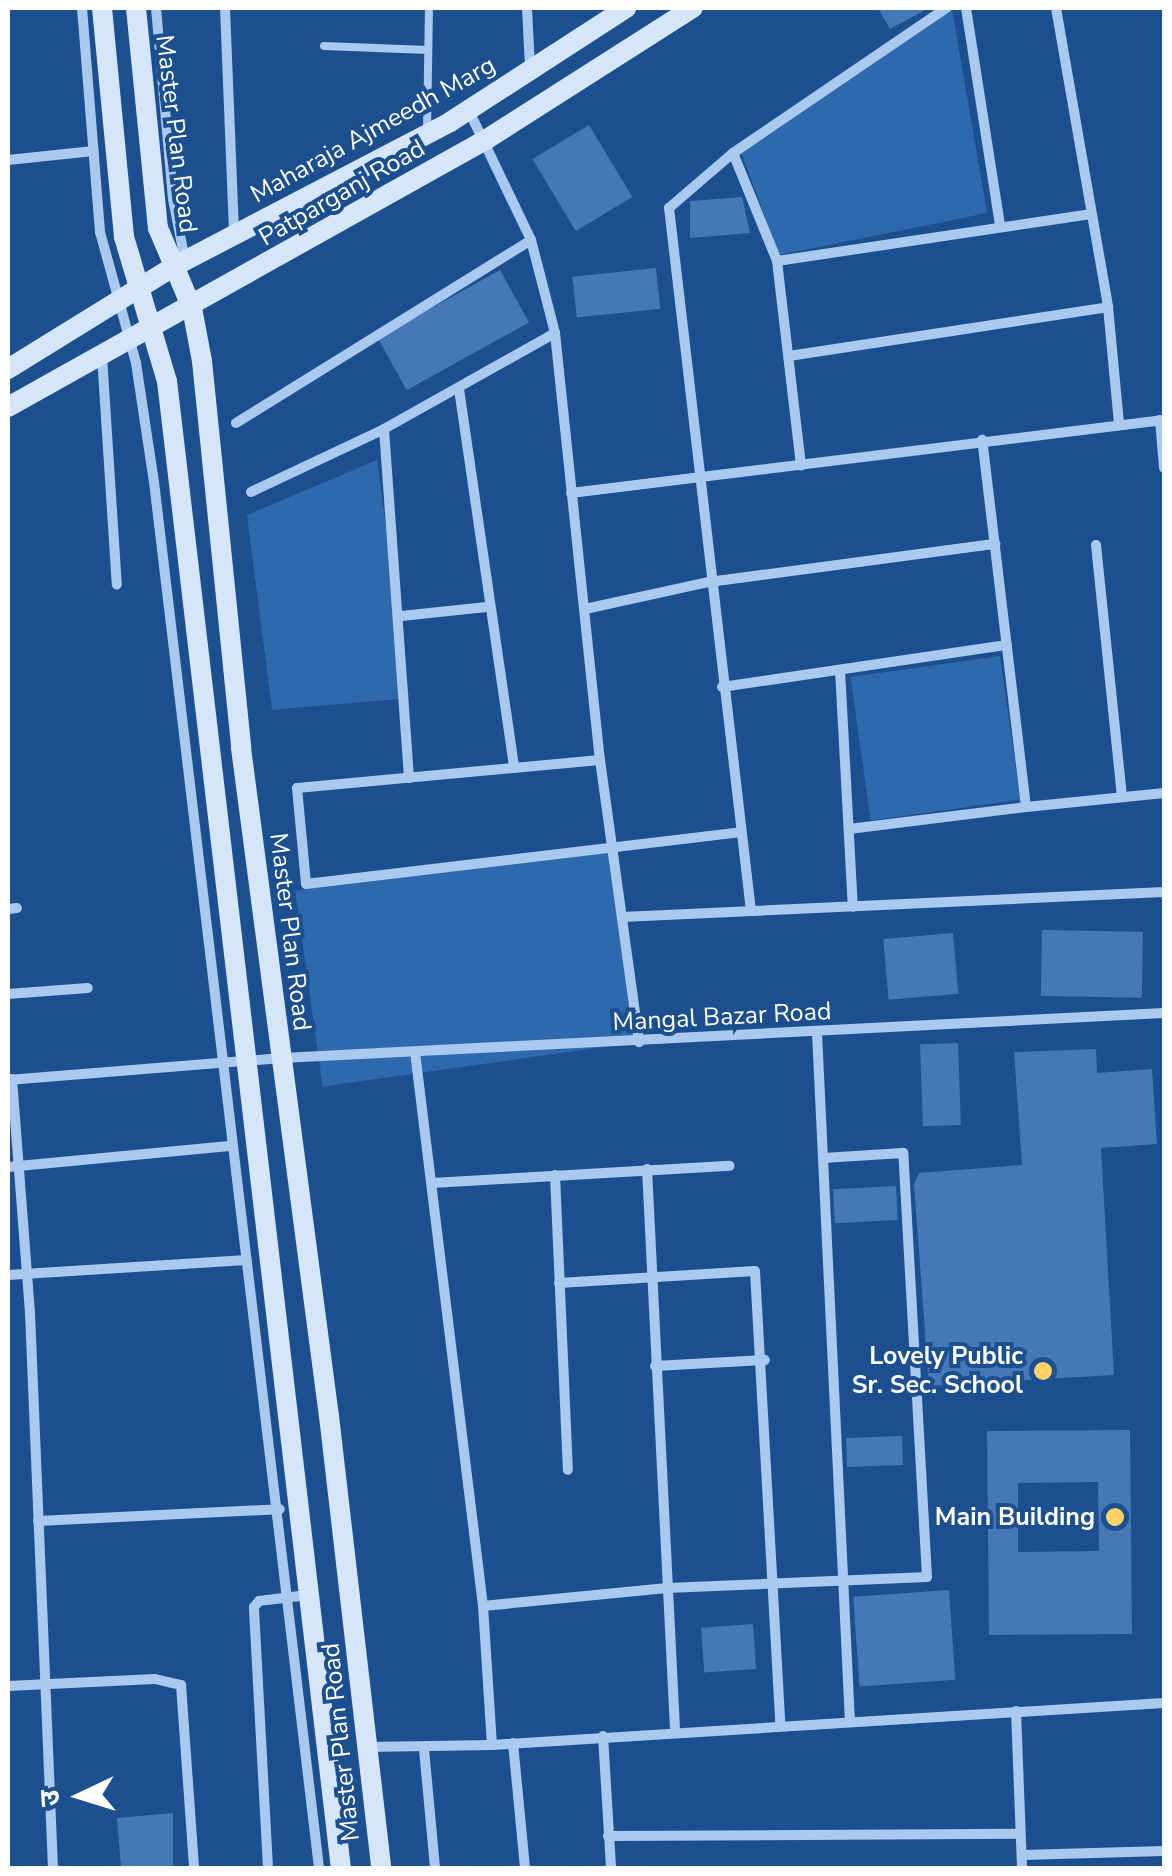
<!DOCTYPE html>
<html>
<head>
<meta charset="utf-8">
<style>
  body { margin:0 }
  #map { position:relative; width:1172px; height:1876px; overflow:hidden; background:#1b4f8f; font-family:"Nunito Sans","Noto Sans Devanagari",sans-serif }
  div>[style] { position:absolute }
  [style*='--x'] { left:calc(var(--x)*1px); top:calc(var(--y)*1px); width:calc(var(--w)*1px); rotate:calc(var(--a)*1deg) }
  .green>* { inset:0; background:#2e69ad; transform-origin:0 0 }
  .building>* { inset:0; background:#4478b7; transform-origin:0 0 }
  .lane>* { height:8px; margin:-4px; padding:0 4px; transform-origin:4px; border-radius:4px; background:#a9c9ee }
  .street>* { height:10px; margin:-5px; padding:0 5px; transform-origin:5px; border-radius:5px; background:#a9c9ee }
  .secondary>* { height:20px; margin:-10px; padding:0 10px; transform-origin:10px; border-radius:10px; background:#d6e6fa }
  .dots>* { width:28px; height:28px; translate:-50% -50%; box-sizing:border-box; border:5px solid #1b4f8f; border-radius:50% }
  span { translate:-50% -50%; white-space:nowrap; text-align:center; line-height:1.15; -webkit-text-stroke:8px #1b4f8f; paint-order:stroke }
  .street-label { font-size:25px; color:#fff }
  .poi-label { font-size:25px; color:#fff; font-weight:700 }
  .right { translate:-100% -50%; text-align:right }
  .frame { position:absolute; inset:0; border:10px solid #fff; pointer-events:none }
  .north { position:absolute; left:30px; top:1746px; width:100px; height:100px; -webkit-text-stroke:8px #1b4f8f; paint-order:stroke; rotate:266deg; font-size:28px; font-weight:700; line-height:40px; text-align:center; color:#fff }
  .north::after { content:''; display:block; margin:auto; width:35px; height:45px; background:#fff; clip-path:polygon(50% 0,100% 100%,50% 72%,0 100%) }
</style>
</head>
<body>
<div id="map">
  <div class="green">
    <i style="clip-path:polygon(952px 9px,987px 213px,779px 255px,738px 144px)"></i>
    <i style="clip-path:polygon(377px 460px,409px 698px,272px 710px,247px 515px)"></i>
    <i style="left:1000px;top:656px;width:145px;height:151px;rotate:82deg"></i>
    <i style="left:612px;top:846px;width:198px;height:320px;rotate:82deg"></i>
  </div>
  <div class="building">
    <i style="clip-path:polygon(878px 8px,929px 8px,890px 29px)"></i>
    <i style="left:589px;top:125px;width:84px;height:66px;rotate:59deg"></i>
    <i style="clip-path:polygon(742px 197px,750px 233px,690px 238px,690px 201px)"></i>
    <i style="left:656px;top:268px;width:41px;height:84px;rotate:84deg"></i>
    <i style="left:500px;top:270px;width:60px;height:140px;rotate:61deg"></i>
    <i style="left:1042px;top:930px;width:101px;height:66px;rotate:1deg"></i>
    <i style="left:953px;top:933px;width:61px;height:70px;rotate:85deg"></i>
    <i style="left:958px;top:1043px;width:82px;height:38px;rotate:88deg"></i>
    <i style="clip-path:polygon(1096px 1049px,1097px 1073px,1152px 1069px,1157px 1144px,1101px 1148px,1114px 1375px,929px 1386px,914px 1184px,919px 1173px,1022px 1165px,1014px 1052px)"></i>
    <i style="left:896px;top:1186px;width:34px;height:63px;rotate:87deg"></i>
    <i style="clip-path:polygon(evenodd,1130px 1430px,1132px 1634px,989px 1635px,987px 1431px,1130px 1430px,1098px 1482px,1099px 1551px,1018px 1552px,1018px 1483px,1098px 1482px)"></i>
    <i style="left:902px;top:1436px;width:29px;height:56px;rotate:88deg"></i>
    <i style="left:949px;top:1590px;width:90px;height:96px;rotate:86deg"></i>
    <i style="left:753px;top:1624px;width:45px;height:52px;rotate:86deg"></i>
    <i style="clip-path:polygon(173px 1813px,173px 1868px,121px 1868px,117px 1818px)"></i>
  </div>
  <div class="lane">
    <i style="--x:324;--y:46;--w:104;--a:2.2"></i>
    <i style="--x:427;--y:133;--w:125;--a:-89.1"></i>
  </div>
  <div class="street">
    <i style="--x:82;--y:8;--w:225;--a:85.4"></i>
    <i style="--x:100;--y:232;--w:136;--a:74.6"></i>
    <i style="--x:136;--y:363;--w:120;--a:81.4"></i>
    <i style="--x:154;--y:482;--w:1396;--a:83.21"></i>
    <i style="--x:156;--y:8;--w:192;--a:84.9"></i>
    <i style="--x:173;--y:199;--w:62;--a:78.9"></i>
    <i style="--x:225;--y:8;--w:227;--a:87.7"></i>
    <i style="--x:527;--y:8;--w:60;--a:87.1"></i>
    <i style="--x:966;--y:8;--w:220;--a:81.1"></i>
    <i style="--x:1056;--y:8;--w:303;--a:80.1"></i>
    <i style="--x:1108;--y:307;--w:117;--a:84.6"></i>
    <i style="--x:469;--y:111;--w:143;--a:64.3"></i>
    <i style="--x:531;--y:240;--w:96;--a:75.5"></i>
    <i style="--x:555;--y:333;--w:429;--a:84"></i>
    <i style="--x:600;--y:760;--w:285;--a:82.1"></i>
    <i style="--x:733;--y:153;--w:117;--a:67.8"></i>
    <i style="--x:777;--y:261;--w:206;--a:83.3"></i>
    <i style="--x:8;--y:160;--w:86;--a:-6"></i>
    <i style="--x:777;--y:261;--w:318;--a:-8.5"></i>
    <i style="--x:102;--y:356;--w:229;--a:86.3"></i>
    <i style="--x:789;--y:356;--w:323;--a:-8.7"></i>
    <i style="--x:459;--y:389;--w:383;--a:81.7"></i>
    <i style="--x:1160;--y:420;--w:48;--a:85.2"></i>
    <i style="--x:236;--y:423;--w:347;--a:-31.8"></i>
    <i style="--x:384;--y:429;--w:350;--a:85.9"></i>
    <i style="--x:251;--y:492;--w:147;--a:-25.3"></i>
    <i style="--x:384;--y:429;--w:196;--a:-29.3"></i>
    <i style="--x:571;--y:493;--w:597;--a:-7.02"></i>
    <i style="--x:1096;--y:545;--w:253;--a:84.1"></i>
    <i style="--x:585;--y:609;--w:127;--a:-12.3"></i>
    <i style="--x:709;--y:582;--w:289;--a:-7.6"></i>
    <i style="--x:401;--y:616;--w:86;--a:-6"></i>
    <i style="--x:840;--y:670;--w:237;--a:86.9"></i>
    <i style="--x:722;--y:687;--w:288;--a:-8.4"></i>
    <i style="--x:600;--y:760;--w:304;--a:174.7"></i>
    <i style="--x:297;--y:788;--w:96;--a:84.6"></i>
    <i style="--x:306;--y:884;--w:438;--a:-6.8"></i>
    <i style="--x:1026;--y:807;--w:139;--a:-5.8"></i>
    <i style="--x:849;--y:829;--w:178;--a:-7.1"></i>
    <i style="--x:1026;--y:807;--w:370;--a:-96.8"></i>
    <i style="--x:8;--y:909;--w:9;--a:-6"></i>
    <i style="--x:751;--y:911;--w:708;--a:-96.65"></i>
    <i style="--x:669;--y:208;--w:84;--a:-40.7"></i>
    <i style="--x:733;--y:153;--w:258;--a:-34.2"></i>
    <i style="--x:622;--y:917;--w:543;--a:-2.64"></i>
    <i style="--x:8;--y:994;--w:80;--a:-4.3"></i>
    <i style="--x:817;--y:1033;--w:690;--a:87.26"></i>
    <i style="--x:415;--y:1052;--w:558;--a:83"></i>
    <i style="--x:483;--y:1606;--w:139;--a:86.3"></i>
    <i style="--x:12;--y:1079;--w:235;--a:85.6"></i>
    <i style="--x:30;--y:1313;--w:555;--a:87.63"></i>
    <i style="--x:8;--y:1080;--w:275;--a:-4.6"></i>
    <i style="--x:282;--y:1058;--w:883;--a:-2.92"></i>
    <i style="--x:8;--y:1167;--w:225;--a:-5.4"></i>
    <i style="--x:647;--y:1169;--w:561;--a:87.14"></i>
    <i style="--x:555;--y:1175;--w:295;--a:87.5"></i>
    <i style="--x:432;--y:1183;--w:298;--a:-3.3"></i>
    <i style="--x:8;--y:1275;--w:239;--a:-3.6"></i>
    <i style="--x:559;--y:1283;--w:196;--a:-3.5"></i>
    <i style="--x:755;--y:1271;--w:455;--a:86.8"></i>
    <i style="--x:655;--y:1366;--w:110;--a:-3.1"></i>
    <i style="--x:38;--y:1521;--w:242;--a:-2.8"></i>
    <i style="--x:483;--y:1606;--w:185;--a:-5.6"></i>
    <i style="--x:667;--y:1588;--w:260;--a:-2.4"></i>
    <i style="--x:927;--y:1577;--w:425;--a:-93.2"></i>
    <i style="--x:903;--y:1153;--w:80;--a:176.4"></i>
    <i style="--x:8;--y:1686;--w:147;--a:-2.7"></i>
    <i style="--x:155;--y:1679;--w:27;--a:13"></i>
    <i style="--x:181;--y:1685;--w:183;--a:85.9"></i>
    <i style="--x:1016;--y:1711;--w:157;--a:87.8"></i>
    <i style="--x:603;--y:1736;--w:132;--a:86.5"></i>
    <i style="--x:513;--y:1743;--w:126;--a:84.5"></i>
    <i style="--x:367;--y:1747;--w:125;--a:-0.9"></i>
    <i style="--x:492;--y:1745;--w:673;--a:-3.58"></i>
    <i style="--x:424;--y:1749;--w:120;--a:84.7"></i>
    <i style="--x:608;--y:1836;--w:411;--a:-0.3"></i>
    <i style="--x:1022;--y:1855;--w:142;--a:-1.6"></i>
    <i style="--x:268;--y:1868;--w:261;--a:-93.1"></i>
    <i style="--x:254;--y:1607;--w:8;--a:-50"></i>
    <i style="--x:259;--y:1601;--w:49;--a:-7"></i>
  </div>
  <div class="secondary">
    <i style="--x:102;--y:8;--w:230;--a:84.5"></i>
    <i style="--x:124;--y:237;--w:150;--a:73.4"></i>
    <i style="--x:167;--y:381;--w:1497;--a:83.33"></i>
    <i style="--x:136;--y:8;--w:221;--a:84.3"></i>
    <i style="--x:158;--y:228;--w:87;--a:67"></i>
    <i style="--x:192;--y:308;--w:54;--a:79.3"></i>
    <i style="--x:202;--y:361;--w:389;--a:84.2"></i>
    <i style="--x:241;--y:748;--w:674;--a:82.5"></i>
    <i style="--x:329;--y:1416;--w:455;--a:83.4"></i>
    <i style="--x:8;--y:369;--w:194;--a:-31.7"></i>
    <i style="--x:173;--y:267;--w:313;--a:-27.6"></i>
    <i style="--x:450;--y:122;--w:210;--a:-32.9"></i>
    <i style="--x:8;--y:407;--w:549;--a:-29.23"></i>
    <i style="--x:487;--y:139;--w:244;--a:-32.5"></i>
  </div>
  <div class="dots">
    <i style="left:1043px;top:1371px;background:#ffd166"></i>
    <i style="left:1115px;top:1517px;background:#ffd166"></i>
  </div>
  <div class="street-label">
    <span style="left:373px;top:130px;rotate:-29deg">Maharaja Ajmeedh Marg</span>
    <span style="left:176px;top:134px;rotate:83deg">Master Plan Road</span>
    <span style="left:342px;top:193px;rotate:-30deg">Patparganj Road</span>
    <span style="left:290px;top:932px;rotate:83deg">Master Plan Road</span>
    <span style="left:722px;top:1017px;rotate:-3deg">Mangal Bazar Road</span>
    <span style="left:341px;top:1742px;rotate:-96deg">Master Plan Road</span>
  </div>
  <div class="poi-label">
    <span class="right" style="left:1023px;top:1371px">Lovely Public<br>Sr. Sec. School</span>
    <span class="right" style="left:1095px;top:1517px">Main Building</span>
  </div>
  <div class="frame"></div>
  <div class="north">उ</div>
</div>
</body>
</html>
